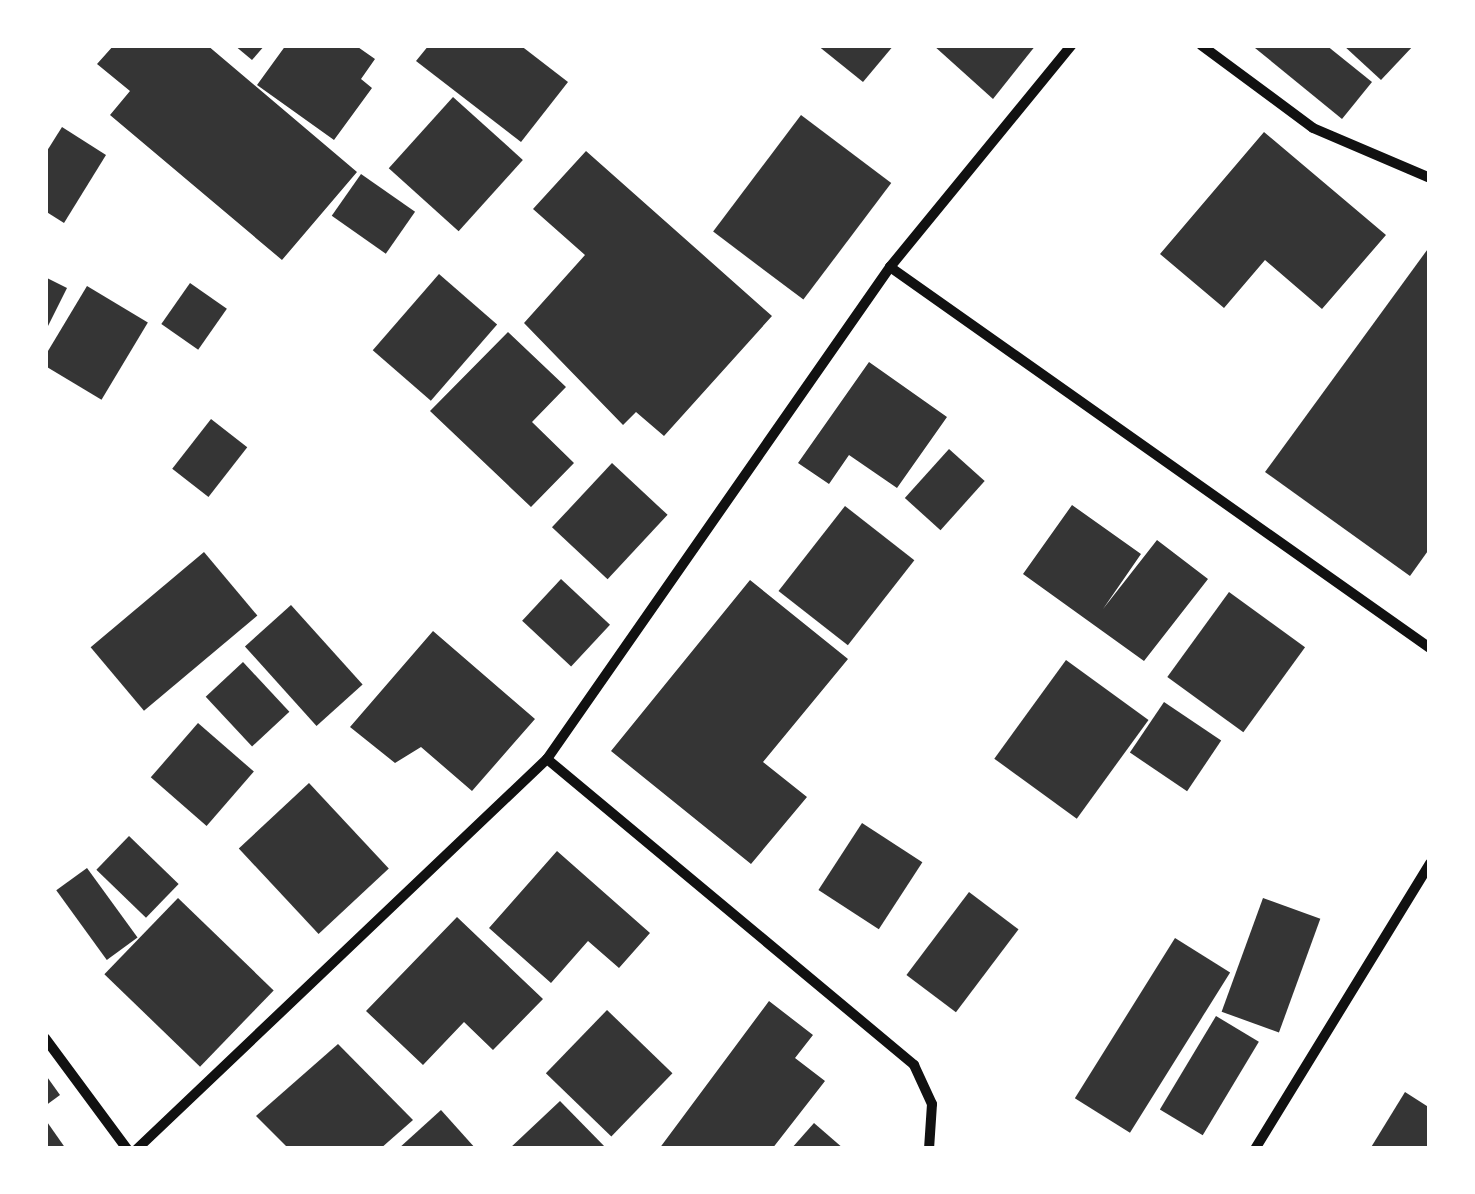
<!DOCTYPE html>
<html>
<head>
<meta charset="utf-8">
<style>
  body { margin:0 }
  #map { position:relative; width:1475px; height:1194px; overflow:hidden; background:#fff; font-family:"DM Sans",sans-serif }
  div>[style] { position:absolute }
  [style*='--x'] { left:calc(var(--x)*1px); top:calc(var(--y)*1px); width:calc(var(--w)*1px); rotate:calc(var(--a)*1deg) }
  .building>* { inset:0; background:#353535; transform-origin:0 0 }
  .minor>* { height:10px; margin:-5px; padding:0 5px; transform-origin:5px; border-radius:5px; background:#111 }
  span { translate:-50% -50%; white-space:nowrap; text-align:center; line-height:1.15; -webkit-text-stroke:8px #fff; paint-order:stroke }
  .frame { position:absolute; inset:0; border:48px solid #fff; pointer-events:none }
</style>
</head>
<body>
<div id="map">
  <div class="building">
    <i style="clip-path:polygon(114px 45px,207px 45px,357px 172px,282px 260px,110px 115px,130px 91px,97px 64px)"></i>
    <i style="clip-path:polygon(234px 45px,265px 45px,252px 60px)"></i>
    <i style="clip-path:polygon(286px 45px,355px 45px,375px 59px,361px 79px,372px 88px,334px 140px,257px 85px)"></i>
    <i style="clip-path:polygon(429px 45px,520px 45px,568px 82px,521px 142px,416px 61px)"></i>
    <i style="clip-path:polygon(817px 45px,894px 45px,863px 82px)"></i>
    <i style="clip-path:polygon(933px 45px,1036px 45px,993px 99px)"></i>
    <i style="clip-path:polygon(1326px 45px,1372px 82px,1342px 119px,1255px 48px)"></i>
    <i style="clip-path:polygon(1343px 45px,1414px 45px,1381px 80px)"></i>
    <i style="left:453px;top:97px;width:94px;height:96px;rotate:42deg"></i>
    <i style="left:801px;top:115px;width:113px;height:146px;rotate:37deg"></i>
    <i style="clip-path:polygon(62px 127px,106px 155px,64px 223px,45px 211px,45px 154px)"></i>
    <i style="clip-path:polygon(1264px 132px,1386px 235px,1322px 309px,1265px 260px,1224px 308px,1160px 254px)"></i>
    <i style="clip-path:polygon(586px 151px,772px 316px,664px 436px,636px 412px,623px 425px,524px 323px,585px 255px,533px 209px)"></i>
    <i style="left:361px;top:174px;width:66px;height:51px;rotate:35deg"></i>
    <i style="clip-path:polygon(1430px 246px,1430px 548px,1410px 576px,1265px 472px)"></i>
    <i style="left:439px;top:274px;width:77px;height:101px;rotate:41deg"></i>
    <i style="clip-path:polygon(45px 277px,67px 288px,45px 332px)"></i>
    <i style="left:190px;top:283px;width:45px;height:50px;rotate:35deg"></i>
    <i style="left:87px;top:286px;width:71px;height:90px;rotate:31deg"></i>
    <i style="clip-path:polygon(508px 332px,566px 387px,532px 422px,574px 463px,531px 507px,430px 411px)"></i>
    <i style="clip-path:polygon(869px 362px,947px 417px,897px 488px,849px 455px,829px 484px,798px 463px)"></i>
    <i style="left:211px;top:419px;width:46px;height:63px;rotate:38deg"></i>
    <i style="left:949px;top:449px;width:48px;height:66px;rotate:42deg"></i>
    <i style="left:612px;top:463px;width:76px;height:88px;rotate:43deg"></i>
    <i style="clip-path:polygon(1072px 505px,1141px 554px,1103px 609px,1157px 540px,1208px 579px,1144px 661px,1023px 574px)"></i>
    <i style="left:845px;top:506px;width:88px;height:108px;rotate:38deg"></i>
    <i style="left:204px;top:552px;width:83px;height:148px;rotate:50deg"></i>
    <i style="left:561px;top:579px;width:67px;height:57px;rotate:43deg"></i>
    <i style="clip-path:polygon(750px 580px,848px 659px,763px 762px,807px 797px,751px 864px,611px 751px)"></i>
    <i style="left:1229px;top:592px;width:94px;height:105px;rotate:36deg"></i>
    <i style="left:291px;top:605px;width:107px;height:62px;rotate:48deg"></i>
    <i style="clip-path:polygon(433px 631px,535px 719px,472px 791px,421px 747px,395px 763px,350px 727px)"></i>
    <i style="left:1066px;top:660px;width:102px;height:122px;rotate:36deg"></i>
    <i style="left:243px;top:662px;width:68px;height:51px;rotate:47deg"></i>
    <i style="left:1164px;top:702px;width:69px;height:61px;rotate:34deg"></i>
    <i style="left:198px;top:723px;width:74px;height:72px;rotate:41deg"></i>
    <i style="left:309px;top:783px;width:117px;height:96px;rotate:47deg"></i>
    <i style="left:862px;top:823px;width:72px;height:80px;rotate:33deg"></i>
    <i style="left:129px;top:836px;width:69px;height:47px;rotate:44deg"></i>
    <i style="clip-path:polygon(557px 851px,650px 933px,619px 968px,588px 941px,551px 983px,489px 928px)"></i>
    <i style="left:87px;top:868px;width:86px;height:38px;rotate:54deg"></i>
    <i style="left:969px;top:892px;width:62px;height:104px;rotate:37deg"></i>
    <i style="left:178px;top:898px;width:133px;height:106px;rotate:44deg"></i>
    <i style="left:1263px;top:898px;width:61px;height:121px;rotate:20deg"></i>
    <i style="clip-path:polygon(457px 917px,543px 999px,493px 1050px,464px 1022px,423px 1065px,366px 1011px)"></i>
    <i style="left:1175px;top:938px;width:65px;height:189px;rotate:32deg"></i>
    <i style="clip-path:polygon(769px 1001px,813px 1035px,795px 1058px,825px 1081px,772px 1149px,659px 1149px)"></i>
    <i style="left:607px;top:1010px;width:91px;height:88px;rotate:44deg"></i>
    <i style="left:1216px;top:1016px;width:50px;height:109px;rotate:31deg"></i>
    <i style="clip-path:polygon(338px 1044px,413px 1120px,380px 1149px,289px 1149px,256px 1116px)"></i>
    <i style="clip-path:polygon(45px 1074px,60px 1095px,45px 1106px)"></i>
    <i style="clip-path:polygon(1405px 1092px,1430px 1108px,1430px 1149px,1370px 1149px)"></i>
    <i style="clip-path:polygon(560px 1101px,607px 1149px,509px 1149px)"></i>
    <i style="clip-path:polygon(441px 1110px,476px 1149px,398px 1149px)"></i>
    <i style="clip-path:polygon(45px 1119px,66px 1149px,45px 1149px)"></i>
    <i style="clip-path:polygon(814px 1123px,844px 1149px,791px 1149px)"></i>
  </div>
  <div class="minor">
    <i style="--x:1201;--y:45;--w:139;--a:36.5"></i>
    <i style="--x:1313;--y:128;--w:127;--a:23.1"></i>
    <i style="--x:890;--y:267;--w:661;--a:35.21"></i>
    <i style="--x:547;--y:759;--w:478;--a:39.8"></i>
    <i style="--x:914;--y:1065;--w:43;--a:65.2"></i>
    <i style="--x:932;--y:1104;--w:45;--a:93.8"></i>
    <i style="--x:45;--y:1038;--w:138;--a:53.5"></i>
    <i style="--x:137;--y:1149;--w:566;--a:-43.57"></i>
    <i style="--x:547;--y:759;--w:600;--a:-55.12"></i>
    <i style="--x:890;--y:267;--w:287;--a:-50.7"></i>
    <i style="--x:1255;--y:1149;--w:335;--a:-58.5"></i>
  </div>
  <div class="frame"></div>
</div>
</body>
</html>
